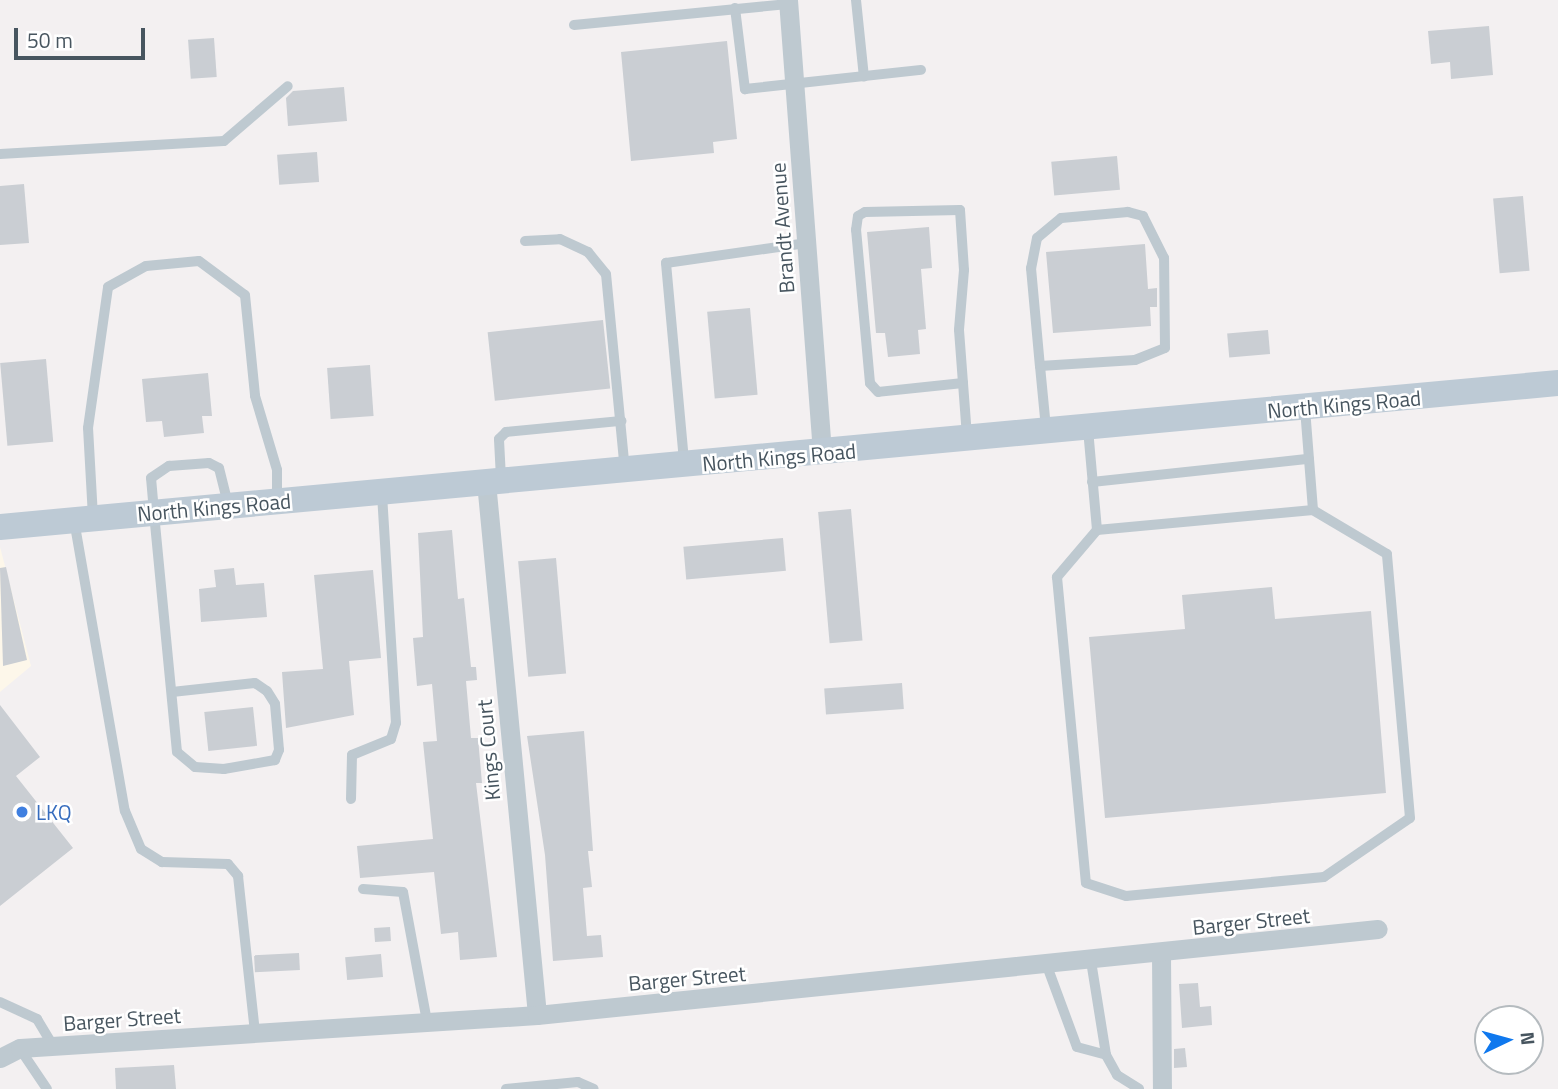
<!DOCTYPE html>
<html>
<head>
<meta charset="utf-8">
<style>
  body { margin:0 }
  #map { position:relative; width:1558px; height:1089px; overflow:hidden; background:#f3f0f1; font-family:"Titillium Web",sans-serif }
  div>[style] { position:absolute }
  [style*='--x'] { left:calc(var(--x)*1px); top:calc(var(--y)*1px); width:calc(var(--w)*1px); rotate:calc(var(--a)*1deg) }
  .commercial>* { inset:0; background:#fdf7ea }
  .building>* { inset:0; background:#caced3; transform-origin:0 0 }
  .lane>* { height:10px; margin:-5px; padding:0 5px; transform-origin:5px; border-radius:5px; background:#bec9d0 }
  .street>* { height:19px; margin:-9.5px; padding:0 9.5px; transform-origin:9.5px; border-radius:9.5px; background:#bec9d0 }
  .secondary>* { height:26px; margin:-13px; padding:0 13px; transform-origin:13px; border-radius:13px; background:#bdcad5 }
  .dots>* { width:19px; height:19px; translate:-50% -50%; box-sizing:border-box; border:4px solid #fff; border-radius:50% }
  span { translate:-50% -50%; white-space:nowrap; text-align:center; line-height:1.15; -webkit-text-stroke:5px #fff; paint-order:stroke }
  .street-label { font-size:21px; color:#47555f }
  .shop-label { font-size:21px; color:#366cbe }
  .left { translate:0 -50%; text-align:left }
  .north { position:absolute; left:1474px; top:1005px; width:70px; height:70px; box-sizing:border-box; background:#fff; border:2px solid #b5bbbf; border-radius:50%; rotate:85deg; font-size:19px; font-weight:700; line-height:28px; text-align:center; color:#47555f }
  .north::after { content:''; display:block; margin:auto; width:24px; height:32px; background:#0f78ee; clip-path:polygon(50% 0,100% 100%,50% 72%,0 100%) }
  .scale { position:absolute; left:14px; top:28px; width:131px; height:32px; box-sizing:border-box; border:4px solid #47555f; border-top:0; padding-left:9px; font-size:21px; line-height:24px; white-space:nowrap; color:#47555f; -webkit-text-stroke:5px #fff; paint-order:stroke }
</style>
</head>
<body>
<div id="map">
  <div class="commercial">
    <i style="clip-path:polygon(0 547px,31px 666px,0 692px)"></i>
  </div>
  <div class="building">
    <i style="clip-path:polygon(1489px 26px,1493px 75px,1451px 79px,1450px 62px,1431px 64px,1428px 31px)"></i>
    <i style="left:214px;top:38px;width:39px;height:26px;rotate:86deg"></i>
    <i style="clip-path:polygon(727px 41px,737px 139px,713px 142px,714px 153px,631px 161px,621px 52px)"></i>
    <i style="clip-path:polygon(344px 87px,347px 121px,288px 126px,286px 98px,293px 91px)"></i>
    <i style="left:317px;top:152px;width:30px;height:40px;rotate:86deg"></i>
    <i style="left:1117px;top:156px;width:34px;height:66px;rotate:85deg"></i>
    <i style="clip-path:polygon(24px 184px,29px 243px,0 245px,0 186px)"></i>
    <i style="left:1523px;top:196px;width:75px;height:30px;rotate:85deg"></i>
    <i style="clip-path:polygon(929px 227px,932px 268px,921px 269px,926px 329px,918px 330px,920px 354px,888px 357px,885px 333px,876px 333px,867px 232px)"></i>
    <i style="clip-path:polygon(1145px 244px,1148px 289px,1157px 288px,1157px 307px,1150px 307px,1151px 326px,1053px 333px,1046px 252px)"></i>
    <i style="left:750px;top:308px;width:87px;height:43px;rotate:85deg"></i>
    <i style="left:603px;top:320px;width:69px;height:116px;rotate:84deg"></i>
    <i style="left:1268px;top:330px;width:24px;height:41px;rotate:85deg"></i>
    <i style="left:46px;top:359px;width:83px;height:46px;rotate:85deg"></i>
    <i style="left:370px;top:365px;width:51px;height:43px;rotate:86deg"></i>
    <i style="clip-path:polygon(208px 373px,212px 416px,202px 416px,204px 433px,164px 437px,162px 421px,146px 422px,142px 379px)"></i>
    <i style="left:851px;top:509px;width:132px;height:33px;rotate:85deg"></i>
    <i style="clip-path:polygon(452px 530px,458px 599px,464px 598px,471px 667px,476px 667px,477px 680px,466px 681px,471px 738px,478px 738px,482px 783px,476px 783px,497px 957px,460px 960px,458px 932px,441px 934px,434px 872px,360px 878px,357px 846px,433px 839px,423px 742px,437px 741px,432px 684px,417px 686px,413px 638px,423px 637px,418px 533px)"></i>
    <i style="left:783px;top:538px;width:33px;height:100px;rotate:85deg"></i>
    <i style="left:556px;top:558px;width:116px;height:38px;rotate:85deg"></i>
    <i style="clip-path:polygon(6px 567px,27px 660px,3px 666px,0 568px)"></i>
    <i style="clip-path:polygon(234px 568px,236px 585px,264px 583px,267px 617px,201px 622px,199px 589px,216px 587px,214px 570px)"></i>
    <i style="clip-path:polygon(373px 570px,381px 658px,349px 661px,354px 715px,286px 728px,282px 672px,323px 669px,314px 575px)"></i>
    <i style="clip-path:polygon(1272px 587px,1275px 619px,1371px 611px,1386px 793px,1105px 818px,1089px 637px,1185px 629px,1182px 595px)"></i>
    <i style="left:902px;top:683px;width:26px;height:78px;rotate:86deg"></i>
    <i style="clip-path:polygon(0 705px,40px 757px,16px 776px,73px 848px,0 906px)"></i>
    <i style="left:253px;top:707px;width:39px;height:49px;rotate:84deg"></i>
    <i style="clip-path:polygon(584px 731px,593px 851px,588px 851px,592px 887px,583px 888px,587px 936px,601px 935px,603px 957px,553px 961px,545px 855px,527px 736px)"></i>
    <i style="left:390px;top:927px;width:14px;height:16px;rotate:86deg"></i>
    <i style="left:299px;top:953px;width:17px;height:45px;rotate:87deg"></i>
    <i style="left:381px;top:954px;width:23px;height:36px;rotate:85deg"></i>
    <i style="clip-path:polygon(1198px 983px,1200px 1007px,1211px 1006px,1212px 1025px,1182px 1028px,1179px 984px)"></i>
    <i style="clip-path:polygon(1185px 1048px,1187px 1067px,1174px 1068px,1174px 1049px)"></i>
    <i style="clip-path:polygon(174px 1065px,176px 1089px,116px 1089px,115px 1068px)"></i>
  </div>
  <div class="lane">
    <i style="--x:856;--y:0;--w:77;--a:84.1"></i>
    <i style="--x:735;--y:8;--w:82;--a:83"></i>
    <i style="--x:745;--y:89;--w:177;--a:-6.2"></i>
    <i style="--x:574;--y:25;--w:215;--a:-5.6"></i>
    <i style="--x:0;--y:154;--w:224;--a:-3.3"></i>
    <i style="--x:224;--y:141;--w:84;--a:-40.7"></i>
    <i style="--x:525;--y:241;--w:35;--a:-3"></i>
    <i style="--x:560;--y:239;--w:31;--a:25"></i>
    <i style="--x:588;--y:252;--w:28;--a:51"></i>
    <i style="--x:606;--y:274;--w:197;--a:84.5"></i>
    <i style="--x:1040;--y:366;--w:95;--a:-3.6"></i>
    <i style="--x:1135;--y:360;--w:32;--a:-22"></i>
    <i style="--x:1165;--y:348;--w:90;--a:-90.6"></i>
    <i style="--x:1164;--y:258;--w:47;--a:-116.6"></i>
    <i style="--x:1143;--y:216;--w:16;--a:-165"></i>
    <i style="--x:1128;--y:212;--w:67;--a:174.9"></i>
    <i style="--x:1061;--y:218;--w:31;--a:140"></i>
    <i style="--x:1037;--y:238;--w:31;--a:101"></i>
    <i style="--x:1031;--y:268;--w:98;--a:84.8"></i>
    <i style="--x:1040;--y:366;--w:62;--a:84.5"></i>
    <i style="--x:963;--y:383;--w:85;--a:174"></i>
    <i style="--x:878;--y:392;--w:12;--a:-132"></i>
    <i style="--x:870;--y:383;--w:154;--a:-95.2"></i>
    <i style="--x:856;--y:230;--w:14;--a:-82"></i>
    <i style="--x:858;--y:216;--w:8;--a:-30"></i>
    <i style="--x:865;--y:212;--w:95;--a:-1.2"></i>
    <i style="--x:960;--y:210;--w:60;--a:86.2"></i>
    <i style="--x:964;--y:270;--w:60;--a:94.8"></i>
    <i style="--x:959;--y:330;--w:106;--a:85.7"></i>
    <i style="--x:1088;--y:429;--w:101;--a:84.9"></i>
    <i style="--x:1097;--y:530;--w:217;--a:-5.3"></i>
    <i style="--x:1313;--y:510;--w:101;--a:-94.5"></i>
    <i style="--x:684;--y:461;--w:199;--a:-95.2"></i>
    <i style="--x:666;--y:263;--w:141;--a:-8.1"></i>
    <i style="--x:501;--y:478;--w:39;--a:-93"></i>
    <i style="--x:499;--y:439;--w:10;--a:-45"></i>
    <i style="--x:506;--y:432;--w:116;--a:-5.5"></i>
    <i style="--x:1092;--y:482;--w:218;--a:-6.1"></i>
    <i style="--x:93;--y:517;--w:89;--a:-93.2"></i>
    <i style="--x:88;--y:428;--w:142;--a:-81.9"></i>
    <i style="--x:108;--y:287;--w:43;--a:-28.9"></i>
    <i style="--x:146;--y:266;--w:53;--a:-5.4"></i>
    <i style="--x:199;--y:261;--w:57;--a:36.5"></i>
    <i style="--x:245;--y:295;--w:101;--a:84.3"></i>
    <i style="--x:255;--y:396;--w:77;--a:73.4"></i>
    <i style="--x:277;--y:470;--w:31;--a:90"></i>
    <i style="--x:74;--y:520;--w:295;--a:80.1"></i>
    <i style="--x:125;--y:811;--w:41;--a:67.2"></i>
    <i style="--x:141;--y:849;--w:25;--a:32"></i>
    <i style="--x:162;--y:862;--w:66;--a:1.7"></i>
    <i style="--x:228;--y:864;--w:16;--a:50"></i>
    <i style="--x:238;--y:876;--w:158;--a:83.8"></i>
    <i style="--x:1097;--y:530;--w:62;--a:130.4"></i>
    <i style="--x:1057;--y:577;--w:307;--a:84.6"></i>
    <i style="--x:1086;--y:883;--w:42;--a:18"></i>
    <i style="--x:1126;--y:896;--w:199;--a:-5.5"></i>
    <i style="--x:1324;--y:877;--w:104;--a:-34.5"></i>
    <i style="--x:1410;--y:818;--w:265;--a:-95"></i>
    <i style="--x:1387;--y:554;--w:86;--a:-149.3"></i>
    <i style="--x:172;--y:692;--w:83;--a:-6.2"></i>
    <i style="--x:255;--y:683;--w:14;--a:34"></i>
    <i style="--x:267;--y:691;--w:15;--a:58"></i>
    <i style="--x:275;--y:704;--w:46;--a:85"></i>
    <i style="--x:279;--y:750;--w:11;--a:112"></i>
    <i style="--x:275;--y:760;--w:52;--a:170"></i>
    <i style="--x:224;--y:769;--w:29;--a:-176"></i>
    <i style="--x:195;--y:767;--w:23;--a:-140"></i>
    <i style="--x:177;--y:752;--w:241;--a:-95.5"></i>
    <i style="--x:154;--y:512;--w:34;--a:-95"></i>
    <i style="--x:151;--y:478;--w:22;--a:-34"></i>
    <i style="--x:169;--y:466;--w:40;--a:-4.3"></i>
    <i style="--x:209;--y:463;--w:11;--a:27"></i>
    <i style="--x:219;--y:468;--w:38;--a:76"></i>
    <i style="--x:351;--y:799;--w:44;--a:-88.7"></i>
    <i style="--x:352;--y:755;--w:42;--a:-22.3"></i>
    <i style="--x:391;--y:739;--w:17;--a:-73"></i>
    <i style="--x:396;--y:723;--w:231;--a:-93.5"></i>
    <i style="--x:363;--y:889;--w:40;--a:4.3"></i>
    <i style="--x:403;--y:892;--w:132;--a:79.5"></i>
    <i style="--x:1091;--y:961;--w:95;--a:80.9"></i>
    <i style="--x:1106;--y:1055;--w:23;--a:61"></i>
    <i style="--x:1117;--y:1075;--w:26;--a:32"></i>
    <i style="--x:1047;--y:966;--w:86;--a:69.7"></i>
    <i style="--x:1077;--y:1047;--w:30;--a:15"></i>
    <i style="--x:0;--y:1002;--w:41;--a:24.7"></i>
    <i style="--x:37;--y:1019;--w:31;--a:59"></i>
    <i style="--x:20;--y:1049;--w:48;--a:56"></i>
    <i style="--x:506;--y:1089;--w:72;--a:-5.6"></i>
    <i style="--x:578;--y:1082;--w:17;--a:24"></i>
  </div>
  <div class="street">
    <i style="--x:788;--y:0;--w:454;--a:85.7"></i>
    <i style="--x:486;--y:482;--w:535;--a:84.53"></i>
    <i style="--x:1161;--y:953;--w:136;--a:89.6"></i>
    <i style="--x:0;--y:1058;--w:22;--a:-27"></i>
    <i style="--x:20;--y:1048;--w:518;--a:-3.65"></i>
    <i style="--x:537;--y:1015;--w:845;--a:-5.84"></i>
  </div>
  <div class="secondary">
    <i style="--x:0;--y:527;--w:1565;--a:-5.28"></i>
  </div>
  <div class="dots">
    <i style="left:22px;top:812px;background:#3f7fe0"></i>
  </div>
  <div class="street-label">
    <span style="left:782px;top:228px;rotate:-94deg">Brandt Avenue</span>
    <span style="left:1344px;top:404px;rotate:-5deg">North Kings Road</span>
    <span style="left:779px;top:457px;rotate:-5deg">North Kings Road</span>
    <span style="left:214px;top:507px;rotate:-5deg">North Kings Road</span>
    <span style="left:488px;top:750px;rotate:-95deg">Kings Court</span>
    <span style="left:1251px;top:921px;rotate:-6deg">Barger Street</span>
    <span style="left:687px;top:978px;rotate:-5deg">Barger Street</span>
    <span style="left:122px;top:1019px;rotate:-4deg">Barger Street</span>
  </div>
  <div class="shop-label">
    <span class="left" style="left:36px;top:812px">LKQ</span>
  </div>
  <div class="north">N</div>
  <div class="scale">50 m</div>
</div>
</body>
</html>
